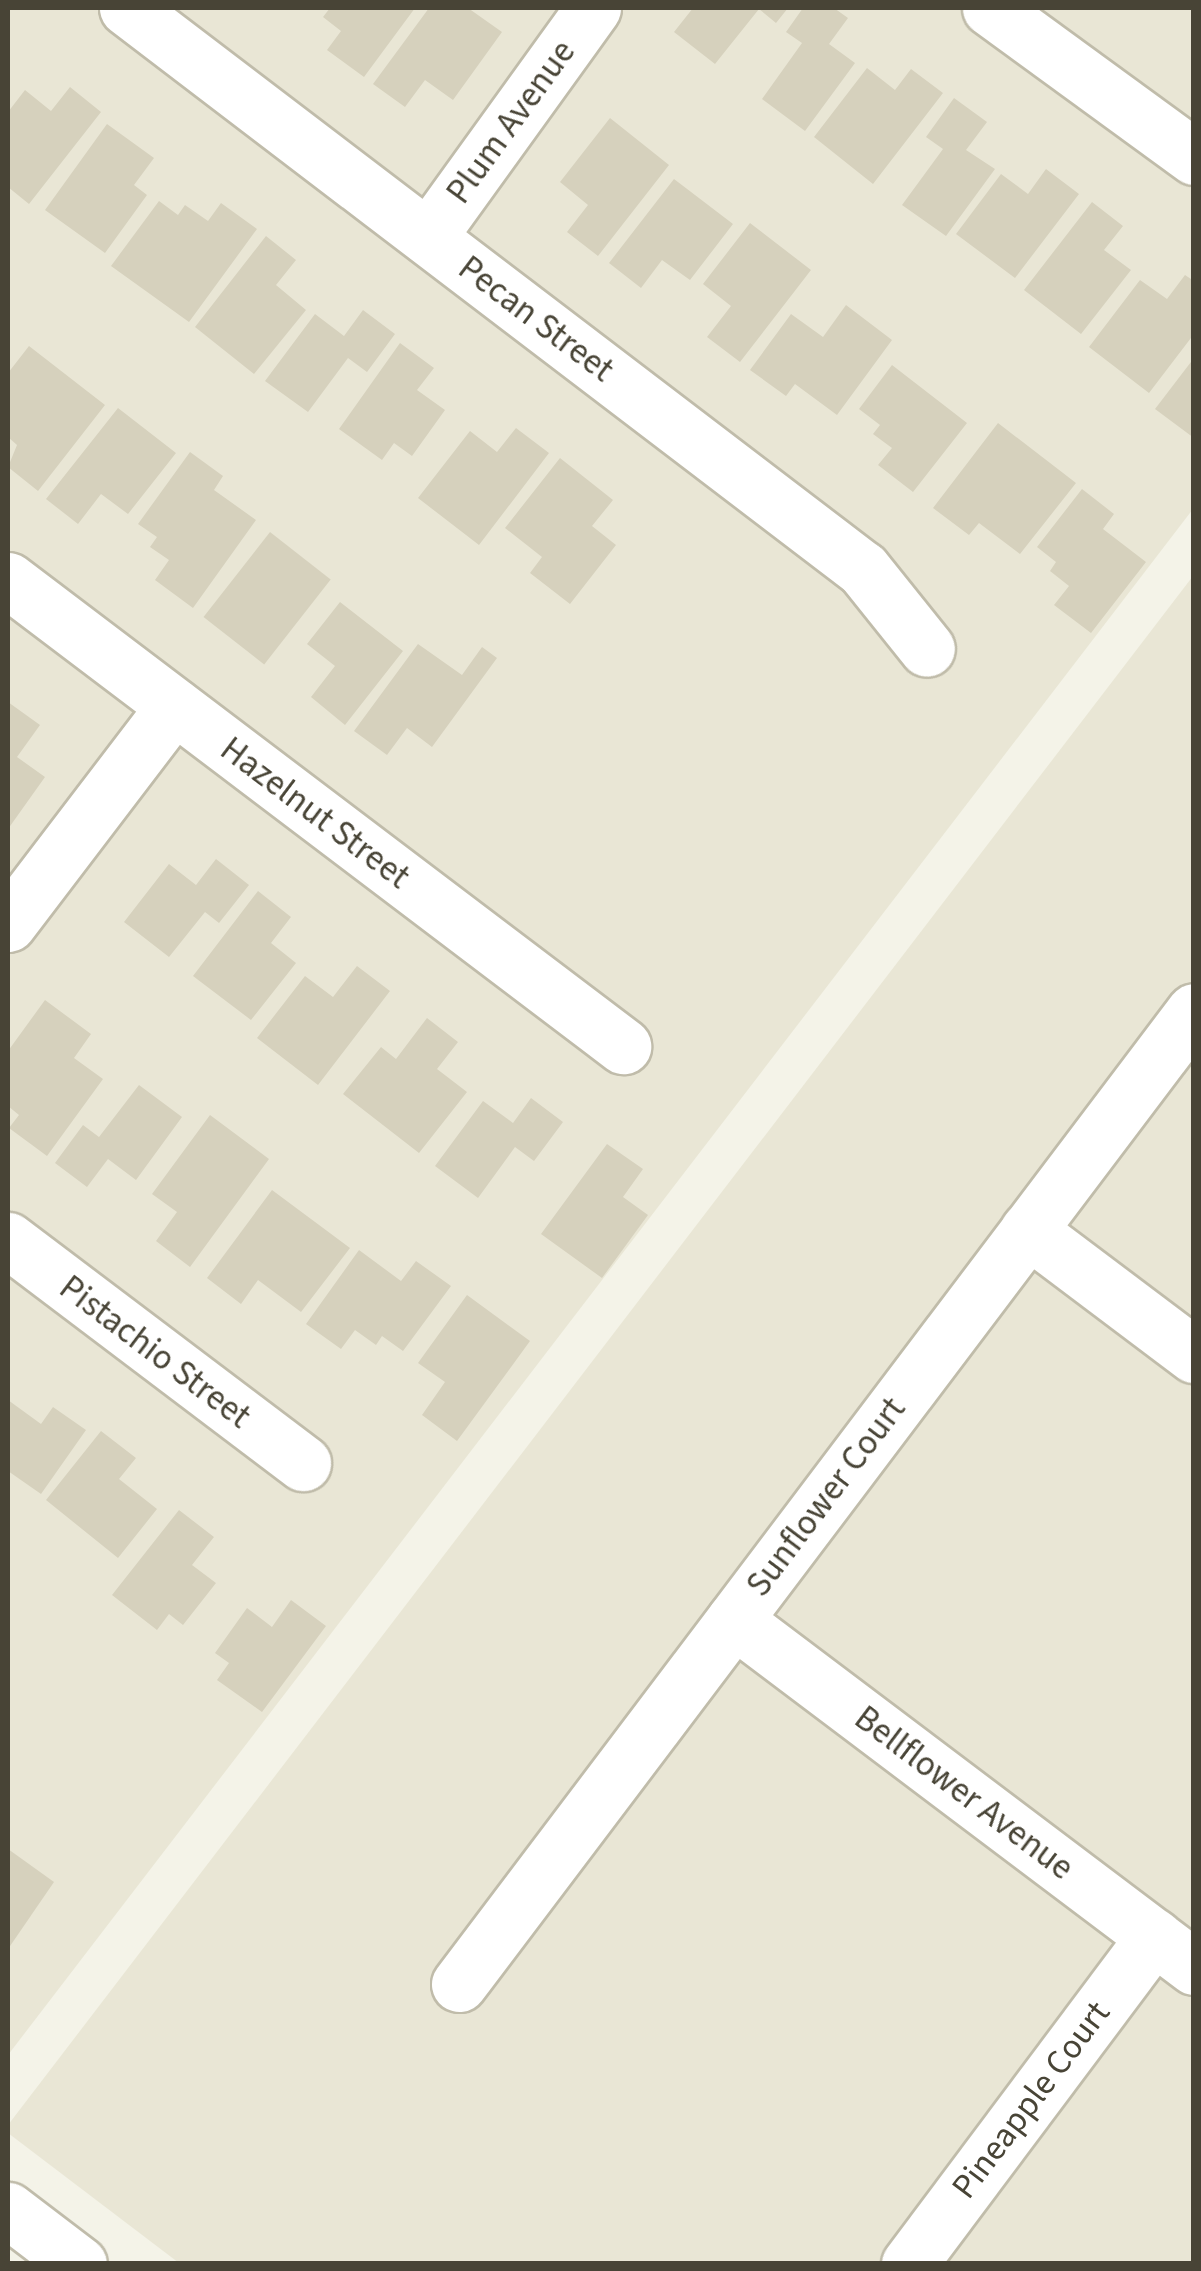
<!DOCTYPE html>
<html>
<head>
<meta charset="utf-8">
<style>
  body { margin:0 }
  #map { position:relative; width:1201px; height:2271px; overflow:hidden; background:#f4f3e8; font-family:"Source Sans 3",sans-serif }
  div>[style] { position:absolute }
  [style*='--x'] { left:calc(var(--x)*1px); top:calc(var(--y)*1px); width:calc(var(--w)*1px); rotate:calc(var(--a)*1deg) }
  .residential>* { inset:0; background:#e9e6d5 }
  .building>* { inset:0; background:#d6d1bd; transform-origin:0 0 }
  .roads { filter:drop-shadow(2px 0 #c0bcaa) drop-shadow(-2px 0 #c0bcaa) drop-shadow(0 2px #c0bcaa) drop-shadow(0 -2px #c0bcaa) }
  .minor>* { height:55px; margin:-27.5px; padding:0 27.5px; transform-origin:27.5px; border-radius:27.5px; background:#fff }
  span { translate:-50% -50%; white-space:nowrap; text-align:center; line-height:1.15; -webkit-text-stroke:8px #fff; paint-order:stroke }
  .street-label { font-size:35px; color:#484436 }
  .frame { position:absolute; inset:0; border:10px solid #484436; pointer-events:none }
</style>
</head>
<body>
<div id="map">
  <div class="residential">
    <i style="clip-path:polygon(8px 8px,1193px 8px,1193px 509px,8px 2055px)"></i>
    <i style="clip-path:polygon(1193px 576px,1193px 2263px,179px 2263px,8px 2133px,8px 2125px)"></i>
  </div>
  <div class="building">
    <i style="clip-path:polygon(330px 8px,415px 8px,364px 77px,327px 50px,341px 31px,323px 17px)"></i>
    <i style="clip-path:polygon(429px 8px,468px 8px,502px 32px,453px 100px,425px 80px,405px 107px,373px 84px)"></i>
    <i style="clip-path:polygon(693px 8px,788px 8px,776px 23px,759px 9px,715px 64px,674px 32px)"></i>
    <i style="clip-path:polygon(803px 8px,834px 8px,848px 18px,829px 44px,855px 63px,805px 131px,762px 99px,802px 43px,786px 32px)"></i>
    <i style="clip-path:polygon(867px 68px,895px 90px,911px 69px,943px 93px,873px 184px,814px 137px)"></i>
    <i style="clip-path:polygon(70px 87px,101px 112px,29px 204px,8px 187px,8px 112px,25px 90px,51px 111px)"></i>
    <i style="clip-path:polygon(954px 98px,987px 122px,966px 150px,995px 169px,946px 236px,902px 205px,943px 149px,926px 137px)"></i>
    <i style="clip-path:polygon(610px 118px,669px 165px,598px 256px,567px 232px,588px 205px,560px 182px)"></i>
    <i style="clip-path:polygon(107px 124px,154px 158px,134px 185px,147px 195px,105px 253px,45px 210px)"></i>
    <i style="clip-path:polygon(1046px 169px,1079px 194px,1015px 278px,956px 234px,1001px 174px,1028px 194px)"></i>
    <i style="clip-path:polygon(674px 179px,733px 224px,690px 280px,662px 260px,641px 288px,609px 263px)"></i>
    <i style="clip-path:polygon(159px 201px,178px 215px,185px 205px,208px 221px,221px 203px,257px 229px,189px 322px,111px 266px)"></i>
    <i style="clip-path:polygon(1092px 202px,1123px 226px,1104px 250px,1131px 270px,1081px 334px,1024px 290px)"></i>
    <i style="clip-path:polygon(750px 223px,811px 270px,740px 362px,707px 337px,731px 306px,703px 284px)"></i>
    <i style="clip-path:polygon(266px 236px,296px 260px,276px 285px,306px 310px,254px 374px,195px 327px)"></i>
    <i style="clip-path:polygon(1185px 275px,1194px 281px,1194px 334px,1149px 393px,1089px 347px,1140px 280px,1167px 299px)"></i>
    <i style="clip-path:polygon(846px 305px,892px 340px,837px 415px,795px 384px,786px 396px,750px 370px,791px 314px,823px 337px)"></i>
    <i style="clip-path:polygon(363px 310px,395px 334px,367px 372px,348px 358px,308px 412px,265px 381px,315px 314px,344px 336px)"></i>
    <i style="clip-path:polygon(400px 343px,434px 368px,417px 390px,445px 410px,412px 456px,394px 443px,382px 460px,339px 429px)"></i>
    <i style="clip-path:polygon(29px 346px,105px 405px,38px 491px,8px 467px,17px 445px,8px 437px,8px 373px)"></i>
    <i style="clip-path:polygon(1194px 358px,1194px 438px,1155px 409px)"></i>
    <i style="clip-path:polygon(892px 365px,967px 423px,913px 492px,878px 465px,892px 448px,873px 434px,880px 425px,859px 409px)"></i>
    <i style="clip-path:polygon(118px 408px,176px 453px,128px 514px,101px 494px,78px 524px,46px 499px)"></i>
    <i style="clip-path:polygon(998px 423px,1076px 483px,1020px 554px,979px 523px,969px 535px,933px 508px)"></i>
    <i style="clip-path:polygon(516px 428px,549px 453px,479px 545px,418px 498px,470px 431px,497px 452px)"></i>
    <i style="clip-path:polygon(190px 452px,223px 476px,214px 490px,256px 520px,193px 608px,155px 580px,169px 560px,150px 547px,157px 537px,138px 524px)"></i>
    <i style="clip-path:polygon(560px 458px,613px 500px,592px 526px,616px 545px,570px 604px,530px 573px,542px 557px,505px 528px)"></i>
    <i style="clip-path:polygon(1082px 489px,1114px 514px,1103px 529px,1146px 562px,1091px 633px,1054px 605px,1069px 586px,1050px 571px,1056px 562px,1037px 547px)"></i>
    <i style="left:270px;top:532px;width:77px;height:108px;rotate:38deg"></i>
    <i style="clip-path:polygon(340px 602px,403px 651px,345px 725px,311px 697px,335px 666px,307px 644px)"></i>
    <i style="clip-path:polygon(418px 644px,462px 675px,482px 647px,497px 658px,432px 747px,407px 728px,387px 755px,354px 731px)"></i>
    <i style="clip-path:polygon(8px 702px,40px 725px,17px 757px,45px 777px,8px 829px)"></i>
    <i style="clip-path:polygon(216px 859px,249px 885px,219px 923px,205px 912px,169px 957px,124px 922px,169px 864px,196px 885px)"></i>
    <i style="clip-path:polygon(258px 891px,291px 917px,271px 943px,296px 963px,251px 1020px,193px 976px)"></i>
    <i style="clip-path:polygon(357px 966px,390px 991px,318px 1085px,257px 1038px,305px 976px,333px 997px)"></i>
    <i style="clip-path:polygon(45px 1000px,91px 1034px,74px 1058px,103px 1079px,47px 1156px,9px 1128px,19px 1115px,8px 1106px,8px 1051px)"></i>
    <i style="clip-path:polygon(427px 1018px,458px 1042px,437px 1069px,467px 1092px,419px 1153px,343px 1094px,381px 1047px,396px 1059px)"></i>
    <i style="clip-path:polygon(139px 1085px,182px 1117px,136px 1180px,108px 1159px,87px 1187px,55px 1163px,83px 1125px,99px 1137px)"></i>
    <i style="clip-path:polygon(531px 1098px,563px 1122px,534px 1161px,515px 1147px,478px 1198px,435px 1166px,483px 1101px,513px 1123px)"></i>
    <i style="clip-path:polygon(210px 1115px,269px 1159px,190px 1267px,156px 1241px,177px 1212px,152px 1194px)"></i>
    <i style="clip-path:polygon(607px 1144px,643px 1169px,623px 1197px,648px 1215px,602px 1278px,541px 1234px)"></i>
    <i style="clip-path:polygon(272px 1190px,350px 1248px,301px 1312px,258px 1280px,241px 1304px,207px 1278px)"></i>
    <i style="clip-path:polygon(359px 1250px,401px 1281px,416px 1261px,451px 1286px,403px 1351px,382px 1336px,376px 1345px,355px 1330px,341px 1349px,306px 1324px)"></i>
    <i style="clip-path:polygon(467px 1295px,530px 1341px,457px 1441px,422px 1415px,445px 1382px,418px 1363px)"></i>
    <i style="clip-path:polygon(8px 1400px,41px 1424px,53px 1407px,86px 1430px,41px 1494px,8px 1471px)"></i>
    <i style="clip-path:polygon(101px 1431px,136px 1458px,119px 1479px,157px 1509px,118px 1558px,46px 1500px)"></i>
    <i style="clip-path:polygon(179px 1510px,214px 1537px,192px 1565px,216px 1583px,183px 1625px,169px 1614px,157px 1630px,112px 1595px)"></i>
    <i style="clip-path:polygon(291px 1600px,326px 1626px,262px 1712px,217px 1680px,229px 1663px,215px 1653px,247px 1608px,272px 1627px)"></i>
    <i style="clip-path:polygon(8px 1849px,54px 1882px,8px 1949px)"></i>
  </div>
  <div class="roads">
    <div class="minor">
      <i style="--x:127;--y:8;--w:925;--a:37.32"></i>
      <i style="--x:863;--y:569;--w:102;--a:51.3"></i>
      <i style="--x:990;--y:8;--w:253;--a:36.1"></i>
      <i style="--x:428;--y:237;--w:282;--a:-54.2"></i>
      <i style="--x:8;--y:580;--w:772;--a:37.15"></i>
      <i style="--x:8;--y:924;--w:274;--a:-52.7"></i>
      <i style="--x:1028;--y:1230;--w:208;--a:37"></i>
      <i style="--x:8;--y:1240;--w:370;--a:37.1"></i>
      <i style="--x:734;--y:1620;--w:576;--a:37.03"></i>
      <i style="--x:459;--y:1984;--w:1219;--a:-52.93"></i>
      <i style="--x:8;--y:2210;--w:89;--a:37.3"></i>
      <i style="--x:909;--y:2264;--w:409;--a:-53.2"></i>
    </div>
  </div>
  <div class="street-label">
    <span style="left:511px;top:122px;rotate:-54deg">Plum Avenue</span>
    <span style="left:536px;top:319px;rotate:37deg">Pecan Street</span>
    <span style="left:315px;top:813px;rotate:37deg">Hazelnut Street</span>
    <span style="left:155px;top:1352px;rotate:37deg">Pistachio Street</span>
    <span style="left:826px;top:1497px;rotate:-53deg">Sunflower Court</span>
    <span style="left:964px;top:1793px;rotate:37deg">Bellflower Avenue</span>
    <span style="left:1031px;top:2100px;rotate:-53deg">Pineapple Court</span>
  </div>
  <div class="frame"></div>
</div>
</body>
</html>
